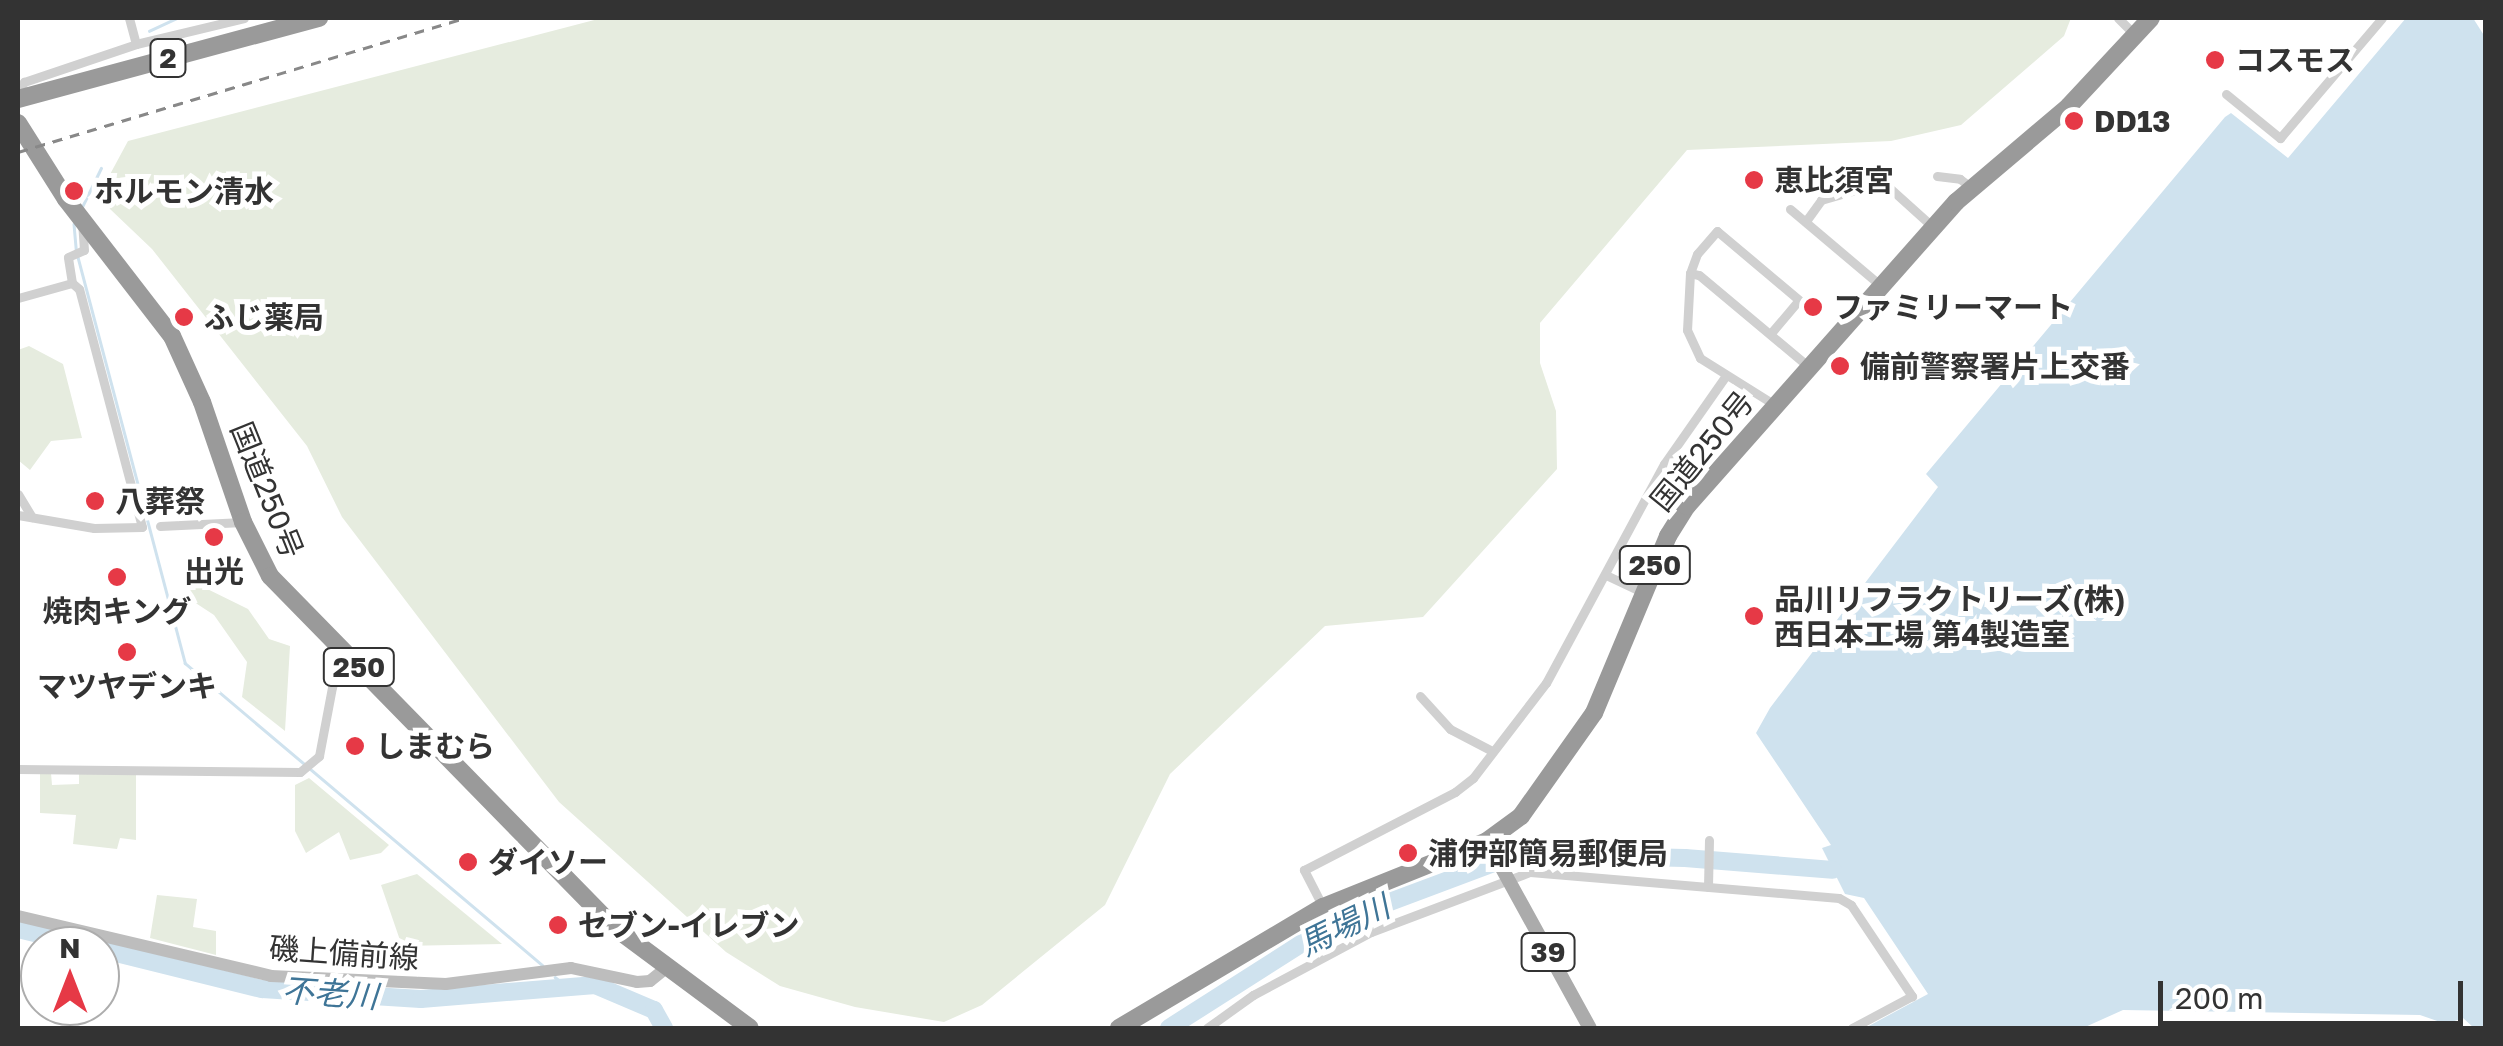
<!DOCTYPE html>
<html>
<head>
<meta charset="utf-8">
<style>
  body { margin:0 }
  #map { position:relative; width:2503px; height:1046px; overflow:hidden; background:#fff; font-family:"Golos Text","Noto Sans JP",sans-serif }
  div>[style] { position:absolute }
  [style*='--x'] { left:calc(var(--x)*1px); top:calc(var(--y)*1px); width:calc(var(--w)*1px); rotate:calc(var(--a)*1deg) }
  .green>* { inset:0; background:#e6ecdf }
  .water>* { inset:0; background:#cfe2ee }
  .stream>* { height:2.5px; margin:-1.25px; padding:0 1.25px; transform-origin:1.25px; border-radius:1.25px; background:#cfe2ee }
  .river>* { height:18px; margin:-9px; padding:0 9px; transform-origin:9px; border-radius:9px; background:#cfe2ee }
  .street>* { height:9px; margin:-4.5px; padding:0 4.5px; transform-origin:4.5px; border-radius:4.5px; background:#d0d0d0 }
  .secondary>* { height:12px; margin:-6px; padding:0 6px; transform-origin:6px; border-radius:6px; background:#bdbdbd }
  .primary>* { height:14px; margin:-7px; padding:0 7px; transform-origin:7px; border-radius:7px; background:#ababab }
  .highway>* { height:18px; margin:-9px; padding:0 9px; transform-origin:9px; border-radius:9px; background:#9a9a9a }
  .rail>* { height:2.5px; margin-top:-1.25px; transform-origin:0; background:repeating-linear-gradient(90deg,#888 0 10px,transparent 0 18px) }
  .dots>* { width:28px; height:28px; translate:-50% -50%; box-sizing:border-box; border:5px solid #fff; border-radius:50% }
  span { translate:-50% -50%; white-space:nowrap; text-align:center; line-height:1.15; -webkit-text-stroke:10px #fff; paint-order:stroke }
  .shield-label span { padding:2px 8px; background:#fff; border:2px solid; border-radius:8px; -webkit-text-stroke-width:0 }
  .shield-label { font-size:28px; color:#333; font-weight:700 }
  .poi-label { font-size:30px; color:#333; font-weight:700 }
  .left { translate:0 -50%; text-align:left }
  .street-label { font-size:30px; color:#333 }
  .water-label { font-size:32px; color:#3f7597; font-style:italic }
  .frame { position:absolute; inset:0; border:20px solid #333; pointer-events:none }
  .north { position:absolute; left:20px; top:926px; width:100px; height:100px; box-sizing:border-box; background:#fff; border:2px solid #adadad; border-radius:50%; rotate:0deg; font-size:28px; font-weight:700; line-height:40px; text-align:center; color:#333 }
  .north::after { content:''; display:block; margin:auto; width:35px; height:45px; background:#e63946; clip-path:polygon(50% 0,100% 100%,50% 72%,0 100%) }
  .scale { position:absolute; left:2158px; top:981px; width:305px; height:45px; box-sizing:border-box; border:5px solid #333; border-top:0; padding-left:12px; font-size:30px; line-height:35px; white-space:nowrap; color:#333; -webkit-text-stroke:8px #fff; paint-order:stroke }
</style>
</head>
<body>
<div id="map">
  <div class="green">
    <i style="clip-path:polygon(602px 18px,2071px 18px,2064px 36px,1961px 125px,1891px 141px,1687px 150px,1540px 323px,1540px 363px,1556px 411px,1557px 469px,1423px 617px,1325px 626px,1170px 774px,1105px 905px,982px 1005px,944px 1022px,855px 1007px,780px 986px,726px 952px,559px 802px,342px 517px,307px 446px,152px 249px,110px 209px,101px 191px,128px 141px)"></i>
    <i style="clip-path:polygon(29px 346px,63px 364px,82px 438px,51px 441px,30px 470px,18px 460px,18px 350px)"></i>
    <i style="clip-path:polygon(189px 580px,248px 609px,269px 639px,290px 646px,285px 731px,242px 697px,247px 662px,214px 615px,191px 600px)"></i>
    <i style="clip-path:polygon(40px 773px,51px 773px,52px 785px,79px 784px,79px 774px,136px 774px,136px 840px,120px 838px,117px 849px,73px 844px,76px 815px,40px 813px)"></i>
    <i style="clip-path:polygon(309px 778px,389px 845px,381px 853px,350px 860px,339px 832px,306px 853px,295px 831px,295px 785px)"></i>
    <i style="clip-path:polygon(417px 874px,502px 944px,402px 946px,381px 885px)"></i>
    <i style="clip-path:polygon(157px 895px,197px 899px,193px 927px,216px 931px,216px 955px,150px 938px)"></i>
  </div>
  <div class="water">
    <i style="clip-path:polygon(2406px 18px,2473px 18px,2485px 37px,2485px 1028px,2474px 1028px,2463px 1018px,2446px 1024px,2420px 1015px,2123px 1010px,2083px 1028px,1865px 1028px,1928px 994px,1864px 898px,1845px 894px,1822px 848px,1831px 845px,1756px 733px,1770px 708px,1938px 487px,1926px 474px,2225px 117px,2231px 113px,2288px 158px)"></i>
  </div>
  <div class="stream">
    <i style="--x:149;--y:31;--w:31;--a:-25"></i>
    <i style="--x:82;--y:207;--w:43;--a:-64"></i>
    <i style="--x:74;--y:224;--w:25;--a:85"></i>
    <i style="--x:78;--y:257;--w:420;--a:75.2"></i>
    <i style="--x:185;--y:663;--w:468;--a:40.2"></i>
    <i style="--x:555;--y:977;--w:11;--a:38"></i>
  </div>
  <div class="river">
    <i style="--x:18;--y:929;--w:72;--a:13.7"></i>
    <i style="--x:100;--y:949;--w:167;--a:13.9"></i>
    <i style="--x:262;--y:989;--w:159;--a:3.6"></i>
    <i style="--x:421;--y:999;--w:175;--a:-4.6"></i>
    <i style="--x:595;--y:985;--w:64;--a:23"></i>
    <i style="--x:654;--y:1010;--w:21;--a:61"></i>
    <i style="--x:1169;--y:1028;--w:156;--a:-32.5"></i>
    <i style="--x:1301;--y:944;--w:87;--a:-26"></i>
    <i style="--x:1379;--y:906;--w:148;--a:-20.5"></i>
    <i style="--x:1518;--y:854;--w:167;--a:1.4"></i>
    <i style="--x:1685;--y:858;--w:148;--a:4.6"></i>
  </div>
  <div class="street">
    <i style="--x:129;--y:18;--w:27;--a:75"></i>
    <i style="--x:2118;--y:18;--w:24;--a:45"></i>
    <i style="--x:18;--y:92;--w:12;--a:-59"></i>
    <i style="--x:24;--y:82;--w:118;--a:-18.7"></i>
    <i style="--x:136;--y:44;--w:111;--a:-13.5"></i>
    <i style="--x:2226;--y:94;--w:70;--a:39.2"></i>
    <i style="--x:2280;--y:138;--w:157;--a:-49.6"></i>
    <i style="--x:1937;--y:176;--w:23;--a:7"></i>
    <i style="--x:1960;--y:179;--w:15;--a:37"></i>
    <i style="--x:1790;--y:209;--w:118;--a:40.2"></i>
    <i style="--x:1806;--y:221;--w:26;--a:-54"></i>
    <i style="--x:1821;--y:200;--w:65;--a:-16.2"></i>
    <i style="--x:1883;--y:182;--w:67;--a:42"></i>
    <i style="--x:1690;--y:273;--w:9;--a:13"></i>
    <i style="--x:1699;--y:275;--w:143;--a:39.9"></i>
    <i style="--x:18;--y:298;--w:56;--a:-15.5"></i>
    <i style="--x:72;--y:283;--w:26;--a:-99"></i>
    <i style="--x:68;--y:257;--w:17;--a:-24"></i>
    <i style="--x:84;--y:250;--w:26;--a:-94"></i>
    <i style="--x:1771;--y:333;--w:43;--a:-49.7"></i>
    <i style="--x:1799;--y:300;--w:107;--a:-139.9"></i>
    <i style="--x:1717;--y:231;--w:30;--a:131"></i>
    <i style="--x:1697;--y:254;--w:20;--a:110"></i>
    <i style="--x:1690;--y:273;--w:57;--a:93"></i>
    <i style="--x:1687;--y:330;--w:31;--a:65"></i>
    <i style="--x:1700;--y:358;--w:89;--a:32.1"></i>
    <i style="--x:18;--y:494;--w:27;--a:59"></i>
    <i style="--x:18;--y:515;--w:77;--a:9.7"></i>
    <i style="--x:94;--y:528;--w:48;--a:-1.2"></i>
    <i style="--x:142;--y:527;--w:246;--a:-104.8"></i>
    <i style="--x:79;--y:289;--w:9;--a:-139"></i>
    <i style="--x:160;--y:526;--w:83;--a:-2.8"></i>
    <i style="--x:1608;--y:576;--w:38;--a:25"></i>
    <i style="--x:1420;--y:696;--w:45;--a:47.7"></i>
    <i style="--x:1450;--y:729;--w:47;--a:27.6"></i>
    <i style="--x:18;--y:769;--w:282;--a:0.6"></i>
    <i style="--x:300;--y:772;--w:25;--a:-40"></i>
    <i style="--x:319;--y:756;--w:70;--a:-79.3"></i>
    <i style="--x:332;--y:687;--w:36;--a:-69"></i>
    <i style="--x:1708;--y:887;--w:47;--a:-88.8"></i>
    <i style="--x:1323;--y:907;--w:42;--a:-117.2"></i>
    <i style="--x:1304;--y:870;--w:170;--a:-27.3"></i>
    <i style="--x:1455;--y:792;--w:23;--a:-38"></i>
    <i style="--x:1473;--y:778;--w:120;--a:-52.5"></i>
    <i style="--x:1546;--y:683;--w:249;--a:-61.7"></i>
    <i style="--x:1664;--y:464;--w:106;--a:-55"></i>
    <i style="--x:1207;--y:1028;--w:57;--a:-35.7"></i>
    <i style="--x:1253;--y:995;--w:134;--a:-28.1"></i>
    <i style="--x:1371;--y:932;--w:170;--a:-20.7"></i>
    <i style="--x:1530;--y:872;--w:310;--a:4.8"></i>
    <i style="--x:1839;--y:898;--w:14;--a:30"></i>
    <i style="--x:1851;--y:905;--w:110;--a:56.2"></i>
    <i style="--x:1912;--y:996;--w:68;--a:151.9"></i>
  </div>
  <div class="secondary">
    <i style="--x:18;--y:916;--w:260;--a:13.3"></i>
    <i style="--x:271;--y:976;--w:175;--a:2.6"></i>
    <i style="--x:446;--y:984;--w:126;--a:-7.3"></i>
    <i style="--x:571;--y:968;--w:67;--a:12"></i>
    <i style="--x:637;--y:982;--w:13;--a:-4"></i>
    <i style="--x:650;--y:981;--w:21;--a:-39"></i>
  </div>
  <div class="primary">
    <i style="--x:1487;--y:841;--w:213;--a:61.2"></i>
  </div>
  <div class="highway">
    <i style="--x:18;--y:99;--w:312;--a:-15.1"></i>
    <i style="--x:18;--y:123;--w:90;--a:57.7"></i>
    <i style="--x:66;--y:199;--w:173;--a:52.3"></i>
    <i style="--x:172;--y:336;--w:72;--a:65.6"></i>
    <i style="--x:202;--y:402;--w:127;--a:71.1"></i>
    <i style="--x:243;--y:522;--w:60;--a:63.4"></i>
    <i style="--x:270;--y:576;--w:491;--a:45.6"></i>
    <i style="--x:614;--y:927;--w:169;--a:36.6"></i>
    <i style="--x:1119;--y:1028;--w:237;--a:-30.7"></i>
    <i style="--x:1323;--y:907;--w:177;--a:-21.9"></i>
    <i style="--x:1487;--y:841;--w:42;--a:-36.3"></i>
    <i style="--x:1521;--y:816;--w:126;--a:-54.7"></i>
    <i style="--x:1594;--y:713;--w:192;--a:-67.3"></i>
    <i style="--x:1668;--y:536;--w:36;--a:-58"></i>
    <i style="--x:1687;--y:506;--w:406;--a:-48.5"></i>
    <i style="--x:1956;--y:202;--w:148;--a:-40.3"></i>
    <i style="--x:2069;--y:106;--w:120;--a:-47"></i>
  </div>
  <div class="rail">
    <i style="--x:2066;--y:129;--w:23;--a:-41"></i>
    <i style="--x:18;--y:152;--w:467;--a:-16.7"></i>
  </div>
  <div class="dots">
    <i style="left:2215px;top:60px;background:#e63946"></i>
    <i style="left:2074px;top:121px;background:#e63946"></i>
    <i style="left:1754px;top:180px;background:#e63946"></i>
    <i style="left:74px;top:191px;background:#e63946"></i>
    <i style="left:1813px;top:307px;background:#e63946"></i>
    <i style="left:184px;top:317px;background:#e63946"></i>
    <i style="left:1840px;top:366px;background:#e63946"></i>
    <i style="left:95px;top:501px;background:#e63946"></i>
    <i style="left:214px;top:537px;background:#e63946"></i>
    <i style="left:117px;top:577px;background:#e63946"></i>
    <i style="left:1754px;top:616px;background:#e63946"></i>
    <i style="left:127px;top:652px;background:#e63946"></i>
    <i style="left:355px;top:746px;background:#e63946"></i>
    <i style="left:1408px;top:853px;background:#e63946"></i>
    <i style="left:468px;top:862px;background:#e63946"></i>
    <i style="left:558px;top:925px;background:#e63946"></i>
  </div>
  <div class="shield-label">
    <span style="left:168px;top:58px">2</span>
    <span style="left:1655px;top:565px">250</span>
    <span style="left:359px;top:667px">250</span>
    <span style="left:1548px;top:952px">39</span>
  </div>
  <div class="poi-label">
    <span class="left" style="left:2235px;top:60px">コスモス</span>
    <span class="left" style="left:2094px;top:121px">DD13</span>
    <span class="left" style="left:1774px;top:180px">恵比須宮</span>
    <span class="left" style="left:94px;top:191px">ホルモン清水</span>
    <span class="left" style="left:1833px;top:307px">ファミリーマート</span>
    <span class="left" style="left:204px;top:317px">ふじ薬局</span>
    <span class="left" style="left:1860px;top:366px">備前警察署片上交番</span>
    <span class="left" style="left:115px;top:501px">八葬祭</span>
    <span style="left:214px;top:571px">出光</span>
    <span class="left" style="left:1774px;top:616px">品川リフラクトリーズ(株)<br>西日本工場 第4製造室</span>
    <span style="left:117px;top:611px">焼肉キング</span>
    <span style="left:127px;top:686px">マツヤデンキ</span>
    <span class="left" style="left:375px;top:746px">しまむら</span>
    <span class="left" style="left:1428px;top:853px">浦伊部簡易郵便局</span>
    <span class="left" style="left:488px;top:862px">ダイソー</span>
    <span class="left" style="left:578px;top:925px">セブン-イレブン</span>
  </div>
  <div class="street-label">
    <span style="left:1702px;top:451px;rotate:-51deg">国道250号</span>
    <span style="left:267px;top:490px;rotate:68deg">国道250号</span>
    <span style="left:344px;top:953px;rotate:4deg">磯上備前線</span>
  </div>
  <div class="water-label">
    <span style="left:1344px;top:925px;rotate:-26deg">馬場川</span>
    <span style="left:330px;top:993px;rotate:4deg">不老川</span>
  </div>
  <div class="frame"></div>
  <div class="north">N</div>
  <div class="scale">200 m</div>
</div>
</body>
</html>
